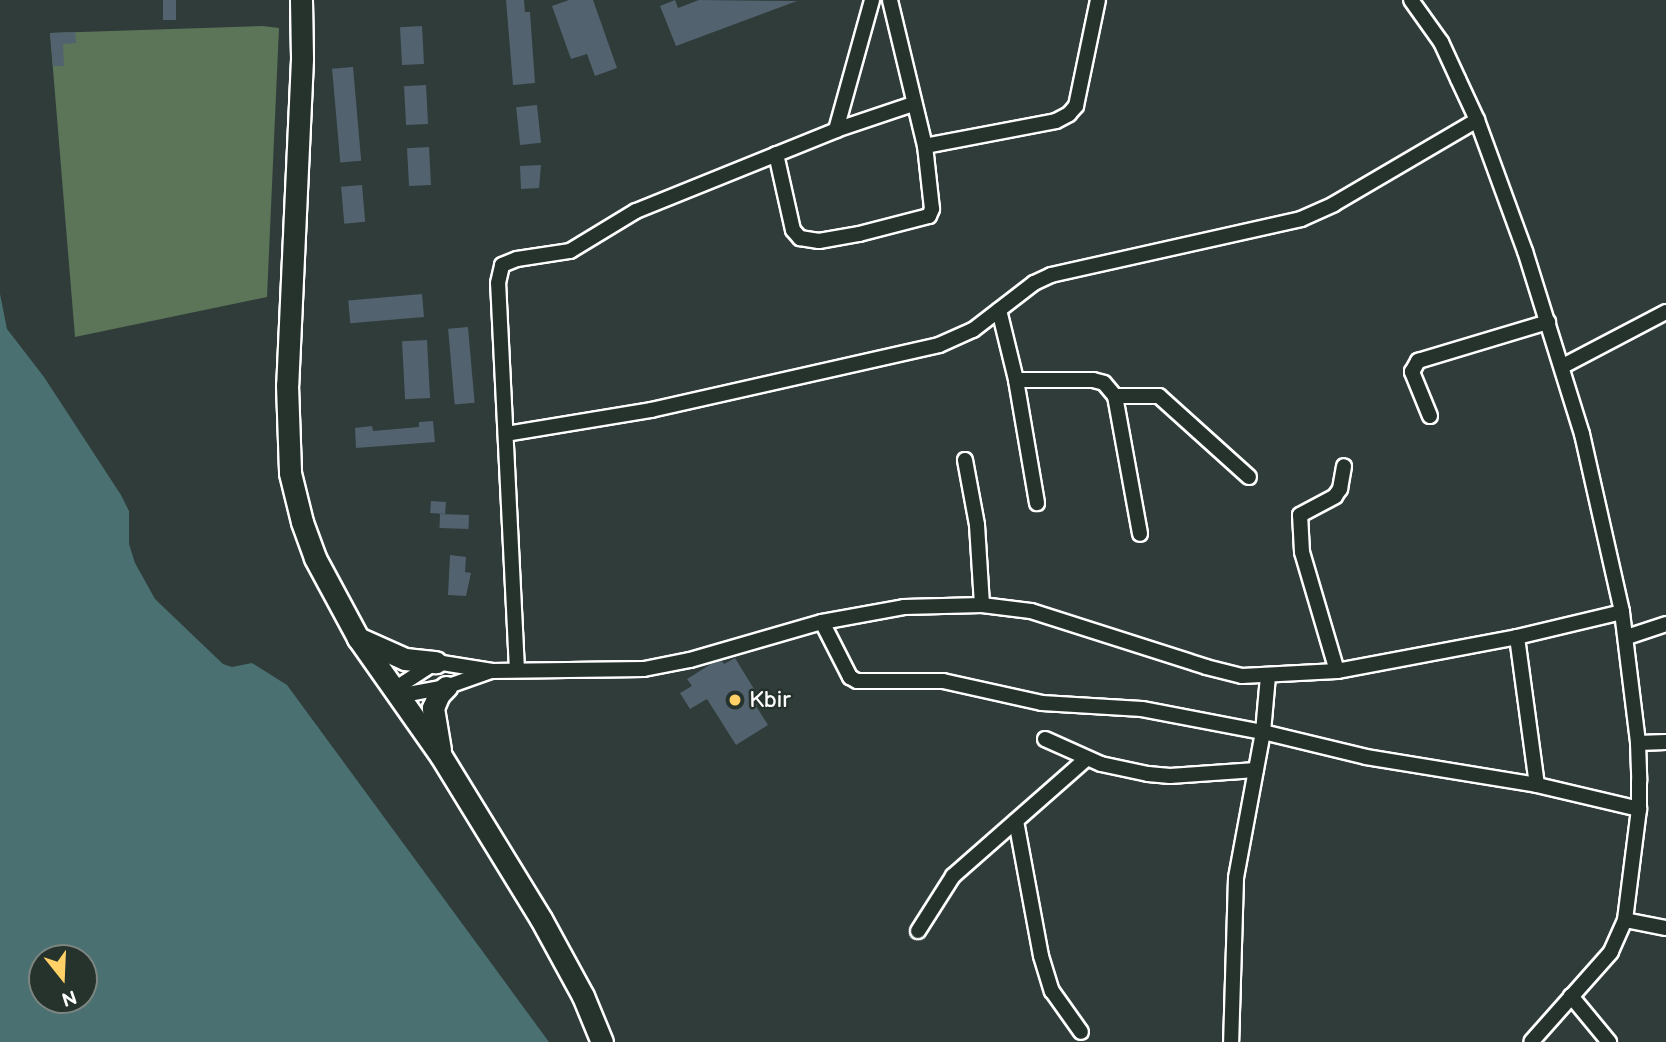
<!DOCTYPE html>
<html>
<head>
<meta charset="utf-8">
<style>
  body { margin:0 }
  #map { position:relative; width:1666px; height:1042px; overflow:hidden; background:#2f3c3a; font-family:"Balsamiq Sans",sans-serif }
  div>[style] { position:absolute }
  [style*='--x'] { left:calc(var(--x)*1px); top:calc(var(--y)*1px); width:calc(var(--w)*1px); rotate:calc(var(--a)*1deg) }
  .green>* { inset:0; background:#5c7458 }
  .water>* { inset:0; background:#4b7071 }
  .building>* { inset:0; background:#52626e; transform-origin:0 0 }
  .roads { filter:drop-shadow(2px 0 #fff) drop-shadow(-2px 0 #fff) drop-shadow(0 2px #fff) drop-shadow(0 -2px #fff) }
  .street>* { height:14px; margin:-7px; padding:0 7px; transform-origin:7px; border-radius:7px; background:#26332d }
  .secondary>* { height:21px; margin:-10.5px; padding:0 10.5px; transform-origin:10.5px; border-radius:10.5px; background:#26332d }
  .dots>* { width:19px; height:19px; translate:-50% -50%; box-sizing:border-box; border:4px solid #26332d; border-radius:50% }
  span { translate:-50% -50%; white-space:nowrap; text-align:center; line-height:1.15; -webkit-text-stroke:5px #26332d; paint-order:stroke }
  .poi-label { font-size:23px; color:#fff }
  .left { translate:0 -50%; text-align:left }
  .north { position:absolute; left:28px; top:944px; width:70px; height:70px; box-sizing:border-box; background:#26332d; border:2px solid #7d8581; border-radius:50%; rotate:162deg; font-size:19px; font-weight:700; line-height:28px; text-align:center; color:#fff }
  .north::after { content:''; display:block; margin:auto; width:24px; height:32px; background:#ffd166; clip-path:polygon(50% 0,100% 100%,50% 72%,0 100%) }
</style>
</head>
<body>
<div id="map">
  <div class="green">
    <i style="clip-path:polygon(263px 26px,279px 28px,267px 297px,75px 337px,50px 33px)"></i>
  </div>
  <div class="water">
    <i style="clip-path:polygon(evenodd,0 294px,7px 329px,44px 377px,121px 495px,129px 511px,129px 544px,135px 563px,155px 599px,223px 664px,232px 667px,252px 663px,287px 685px,549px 1042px,0 1042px,0 294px,42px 958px,84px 958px,84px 1000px,42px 1000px,42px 958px)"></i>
  </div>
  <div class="building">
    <i style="left:163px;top:0;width:13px;height:20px"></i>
    <i style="clip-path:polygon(506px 0,524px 0,525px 12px,530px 12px,535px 83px,513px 85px)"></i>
    <i style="clip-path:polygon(569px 0,593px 0,617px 68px,595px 76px,587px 54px,571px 59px,552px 6px)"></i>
    <i style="clip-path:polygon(675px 0,678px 8px,699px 0,797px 1px,676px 46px,660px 6px)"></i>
    <i style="left:422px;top:26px;width:38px;height:22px;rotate:87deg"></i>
    <i style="clip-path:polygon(75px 32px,76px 43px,63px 44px,64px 66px,53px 66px,50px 33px)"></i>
    <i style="left:353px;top:67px;width:94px;height:21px;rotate:85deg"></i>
    <i style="left:426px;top:85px;width:39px;height:22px;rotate:87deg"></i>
    <i style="left:537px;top:105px;width:38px;height:21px;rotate:84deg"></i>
    <i style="left:429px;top:147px;width:38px;height:22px;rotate:87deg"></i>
    <i style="clip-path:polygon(541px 165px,539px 188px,521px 189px,520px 166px)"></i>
    <i style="left:362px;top:185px;width:37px;height:21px;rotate:85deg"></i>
    <i style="left:422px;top:294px;width:23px;height:74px;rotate:85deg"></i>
    <i style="left:468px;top:327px;width:76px;height:20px;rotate:85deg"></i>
    <i style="left:427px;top:340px;width:58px;height:25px;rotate:87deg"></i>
    <i style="clip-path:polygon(433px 421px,435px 442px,356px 448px,355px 428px,372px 426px,373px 431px,419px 427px,419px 422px)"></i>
    <i style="left:431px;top:501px;width:15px;height:12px;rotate:4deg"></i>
    <i style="left:440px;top:514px;width:29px;height:14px;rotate:2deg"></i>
    <i style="clip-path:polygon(450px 555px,466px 557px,465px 572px,471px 573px,466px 596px,448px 595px)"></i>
    <i style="clip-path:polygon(735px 658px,762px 702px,756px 706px,768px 725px,736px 745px,707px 699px,690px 709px,680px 693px,692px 686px,687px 679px,711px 664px,722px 661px,724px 664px)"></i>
  </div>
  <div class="roads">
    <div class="street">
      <i style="--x:1411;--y:0;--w:52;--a:54.5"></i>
      <i style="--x:1441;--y:42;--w:41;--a:65.3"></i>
      <i style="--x:1458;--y:79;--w:45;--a:65.1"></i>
      <i style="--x:1477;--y:120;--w:140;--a:69.9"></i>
      <i style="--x:1525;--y:251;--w:192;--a:72.7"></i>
      <i style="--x:1582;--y:434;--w:182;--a:77.3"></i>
      <i style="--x:836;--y:130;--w:135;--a:-74.5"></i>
      <i style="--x:925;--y:146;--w:133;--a:-10.8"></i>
      <i style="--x:1056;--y:121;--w:15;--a:-28"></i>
      <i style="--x:1069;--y:114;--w:11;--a:-49"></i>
      <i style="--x:1076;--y:106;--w:108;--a:-78.3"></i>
      <i style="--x:776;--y:154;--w:78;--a:77.4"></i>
      <i style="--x:793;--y:230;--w:11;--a:49"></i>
      <i style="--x:800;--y:238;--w:19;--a:9"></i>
      <i style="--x:819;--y:241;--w:41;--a:-9.9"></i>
      <i style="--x:859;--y:234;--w:72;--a:-14.4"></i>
      <i style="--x:929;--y:216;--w:8;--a:-67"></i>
      <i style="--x:932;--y:209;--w:63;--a:-96.3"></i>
      <i style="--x:925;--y:146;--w:150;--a:-103.5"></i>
      <i style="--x:999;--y:310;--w:72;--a:76.3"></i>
      <i style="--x:1016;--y:380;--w:125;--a:80.3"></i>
      <i style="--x:1563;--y:366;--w:116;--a:-27.7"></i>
      <i style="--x:1016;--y:380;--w:77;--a:0"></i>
      <i style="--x:1093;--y:380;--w:11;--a:15"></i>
      <i style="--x:1104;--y:383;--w:17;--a:50"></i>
      <i style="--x:1115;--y:396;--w:44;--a:0"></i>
      <i style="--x:1159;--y:396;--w:121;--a:42"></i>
      <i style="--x:1115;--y:396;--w:140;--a:79.7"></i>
      <i style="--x:1430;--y:416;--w:48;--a:-112.2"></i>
      <i style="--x:1412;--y:372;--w:13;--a:-61"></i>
      <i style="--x:1418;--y:361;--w:136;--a:-16.7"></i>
      <i style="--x:506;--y:434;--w:147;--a:-9.4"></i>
      <i style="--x:651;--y:410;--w:295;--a:-12.7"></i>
      <i style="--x:939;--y:345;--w:37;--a:-24"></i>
      <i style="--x:973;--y:330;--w:77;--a:-37.6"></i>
      <i style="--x:1034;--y:283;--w:19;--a:-25"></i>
      <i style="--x:1051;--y:275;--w:256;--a:-12.6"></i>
      <i style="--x:1301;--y:219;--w:36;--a:-24"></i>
      <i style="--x:1334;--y:204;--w:166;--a:-30.4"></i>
      <i style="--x:965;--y:460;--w:66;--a:79.5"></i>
      <i style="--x:977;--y:525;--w:80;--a:86.4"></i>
      <i style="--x:822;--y:622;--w:62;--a:63"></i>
      <i style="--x:850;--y:677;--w:8;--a:30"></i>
      <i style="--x:857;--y:681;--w:86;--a:0"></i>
      <i style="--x:943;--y:681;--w:101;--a:12.5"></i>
      <i style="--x:1042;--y:703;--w:100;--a:3.4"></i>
      <i style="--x:1142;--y:709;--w:123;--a:10.8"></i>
      <i style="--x:1263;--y:732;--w:148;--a:100.5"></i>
      <i style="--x:1236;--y:878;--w:164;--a:91.7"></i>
      <i style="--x:1517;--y:637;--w:149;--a:82.3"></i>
      <i style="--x:1537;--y:785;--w:105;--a:13.2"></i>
      <i style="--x:1627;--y:637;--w:41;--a:-18.4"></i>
      <i style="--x:517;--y:670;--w:387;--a:-92.8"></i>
      <i style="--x:498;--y:283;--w:18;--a:-77"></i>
      <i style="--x:502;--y:265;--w:16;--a:-22"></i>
      <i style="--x:517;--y:259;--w:54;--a:-8.6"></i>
      <i style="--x:570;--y:251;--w:77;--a:-31.2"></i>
      <i style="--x:636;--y:211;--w:216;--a:-22"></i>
      <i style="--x:836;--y:130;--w:81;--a:-18.7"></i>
      <i style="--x:1337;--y:671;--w:124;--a:-106.4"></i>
      <i style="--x:1302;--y:552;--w:37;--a:-93"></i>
      <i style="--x:1300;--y:515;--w:40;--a:-28"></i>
      <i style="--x:1335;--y:496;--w:9;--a:-54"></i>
      <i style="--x:1340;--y:489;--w:23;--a:-80"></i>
      <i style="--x:1268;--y:676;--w:56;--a:95.1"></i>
      <i style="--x:1263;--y:732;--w:106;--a:13.6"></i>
      <i style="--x:1366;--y:757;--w:173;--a:9.3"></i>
      <i style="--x:393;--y:690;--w:51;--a:-33.1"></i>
      <i style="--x:436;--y:662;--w:57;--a:9.1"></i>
      <i style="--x:492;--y:671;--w:152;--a:-0.8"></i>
      <i style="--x:644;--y:669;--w:47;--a:-11.1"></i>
      <i style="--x:690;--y:660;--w:137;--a:-16.1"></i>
      <i style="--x:822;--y:622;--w:83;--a:-10.4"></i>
      <i style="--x:904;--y:607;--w:78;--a:-1.5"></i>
      <i style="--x:982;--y:605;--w:49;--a:7"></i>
      <i style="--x:1031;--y:611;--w:184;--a:17.7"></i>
      <i style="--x:1206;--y:667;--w:37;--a:14"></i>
      <i style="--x:1242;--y:676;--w:95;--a:-3"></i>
      <i style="--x:1337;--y:671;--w:183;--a:-10.7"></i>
      <i style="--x:1517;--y:637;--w:108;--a:-13.4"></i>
      <i style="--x:1622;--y:612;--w:132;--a:83"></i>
      <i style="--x:1638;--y:743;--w:38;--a:88"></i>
      <i style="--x:1639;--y:781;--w:28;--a:90"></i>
      <i style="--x:1639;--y:809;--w:112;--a:97.2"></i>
      <i style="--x:1625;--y:920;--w:35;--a:114"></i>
      <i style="--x:1611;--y:952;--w:120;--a:131.6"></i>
      <i style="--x:398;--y:696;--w:49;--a:-10.6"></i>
      <i style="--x:446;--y:687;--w:48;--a:-19.6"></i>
      <i style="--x:1045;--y:739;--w:61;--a:24.1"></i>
      <i style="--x:1101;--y:764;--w:48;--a:12"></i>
      <i style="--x:1148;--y:774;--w:22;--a:5"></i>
      <i style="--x:1170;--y:776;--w:86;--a:-4"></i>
      <i style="--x:1638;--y:743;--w:28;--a:-2"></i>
      <i style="--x:1016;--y:821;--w:137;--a:79.5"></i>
      <i style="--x:1041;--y:956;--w:37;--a:73"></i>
      <i style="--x:1052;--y:991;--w:50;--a:54.7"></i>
      <i style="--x:1625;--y:920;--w:42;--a:11"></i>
      <i style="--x:918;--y:931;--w:65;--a:-57.5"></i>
      <i style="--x:953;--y:876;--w:177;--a:-41.3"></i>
      <i style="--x:1571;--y:996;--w:60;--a:50.4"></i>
    </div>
    <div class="secondary">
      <i style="--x:301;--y:0;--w:59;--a:89"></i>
      <i style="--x:302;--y:59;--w:326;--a:92.6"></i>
      <i style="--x:287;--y:385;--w:88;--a:88"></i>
      <i style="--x:290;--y:473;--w:50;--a:76.2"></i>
      <i style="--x:302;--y:522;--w:38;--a:70"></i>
      <i style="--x:315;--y:558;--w:91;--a:61.7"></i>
      <i style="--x:358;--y:638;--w:144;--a:54.9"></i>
      <i style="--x:441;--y:756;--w:191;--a:58.5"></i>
      <i style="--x:541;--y:919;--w:88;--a:61.4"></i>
      <i style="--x:583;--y:996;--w:50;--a:67.6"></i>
      <i style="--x:358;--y:638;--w:51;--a:24.1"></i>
      <i style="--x:405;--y:659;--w:31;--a:6"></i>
      <i style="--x:440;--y:750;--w:43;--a:-99.5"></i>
      <i style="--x:433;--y:708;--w:15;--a:-67"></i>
      <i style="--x:439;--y:694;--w:10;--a:-45"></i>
    </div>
  </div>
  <div class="dots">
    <i style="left:735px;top:700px;background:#ffd166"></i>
  </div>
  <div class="poi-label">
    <span class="left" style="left:749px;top:700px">Kbir</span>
  </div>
  <div class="north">N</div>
</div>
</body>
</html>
